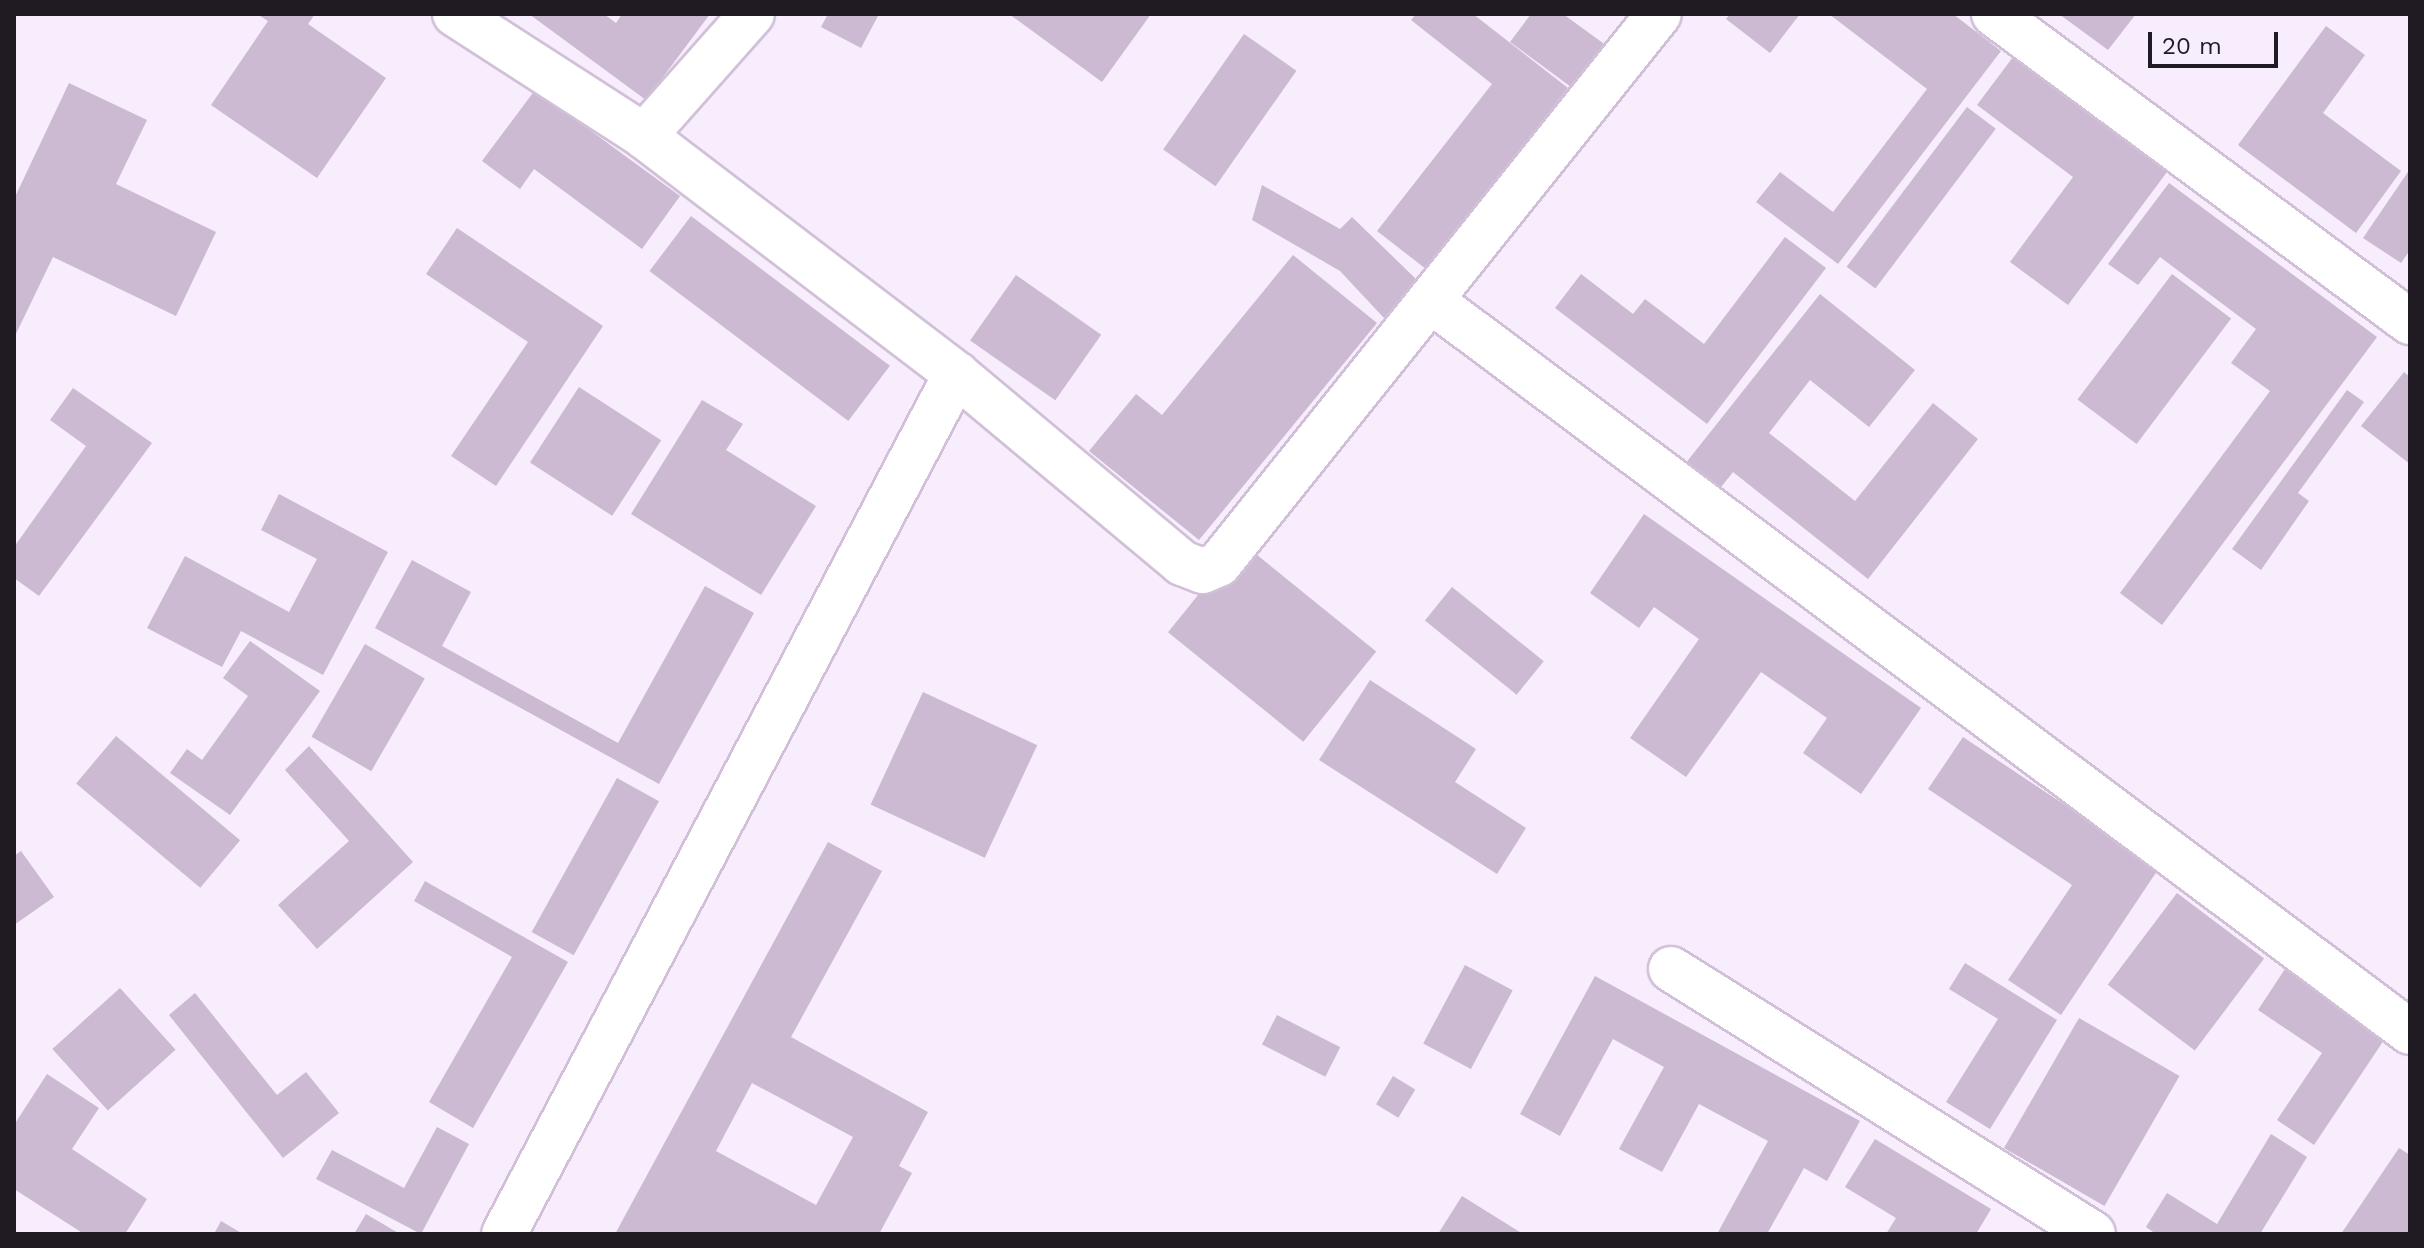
<!DOCTYPE html>
<html>
<head>
<meta charset="utf-8">
<style>
  body { margin:0 }
  #map { position:relative; width:2424px; height:1248px; overflow:hidden; background:#f7edfc; font-family:"Work Sans",sans-serif }
  div>[style] { position:absolute }
  [style*='--x'] { left:calc(var(--x)*1px); top:calc(var(--y)*1px); width:calc(var(--w)*1px); rotate:calc(var(--a)*1deg) }
  .building>* { inset:0; background:#cbbad2; transform-origin:0 0 }
  .roads { filter:drop-shadow(2px 0 #d1c0d8) drop-shadow(-2px 0 #d1c0d8) drop-shadow(0 2px #d1c0d8) drop-shadow(0 -2px #d1c0d8) }
  .street>* { height:44px; margin:-22px; padding:0 22px; transform-origin:22px; border-radius:22px; background:#fff }
  span { translate:-50% -50%; white-space:nowrap; text-align:center; line-height:1.15; -webkit-text-stroke:7px #f7edfc; paint-order:stroke }
  .frame { position:absolute; inset:0; border:16px solid #201a22; pointer-events:none }
  .scale { position:absolute; left:2148px; top:32px; width:130px; height:36px; box-sizing:border-box; border:4px solid #201a22; border-top:0; padding-left:10px; font-size:24px; line-height:28px; white-space:nowrap; color:#201a22; -webkit-text-stroke:6px #f7edfc; paint-order:stroke }
</style>
</head>
<body>
<div id="map">
  <div class="building">
    <i style="clip-path:polygon(257px 14px,315px 14px,308px 24px,386px 78px,317px 178px,211px 105px,268px 21px)"></i>
    <i style="clip-path:polygon(529px 14px,604px 14px,616px 23px,622px 14px,710px 14px,646px 100px)"></i>
    <i style="clip-path:polygon(828px 14px,879px 14px,861px 48px,821px 27px)"></i>
    <i style="clip-path:polygon(1009px 14px,1151px 14px,1102px 82px)"></i>
    <i style="clip-path:polygon(1416px 14px,1473px 14px,1568px 88px,1426px 269px,1377px 231px,1492px 84px,1411px 20px)"></i>
    <i style="clip-path:polygon(1531px 14px,1563px 14px,1607px 46px,1575px 90px,1510px 42px)"></i>
    <i style="clip-path:polygon(1730px 14px,1800px 14px,1770px 53px,1726px 19px)"></i>
    <i style="clip-path:polygon(1829px 14px,1953px 14px,2001px 51px,1838px 264px,1756px 202px,1780px 172px,1833px 212px,1927px 89px)"></i>
    <i style="clip-path:polygon(2059px 14px,2136px 14px,2108px 50px)"></i>
    <i style="clip-path:polygon(2326px 26px,2365px 55px,2323px 113px,2401px 171px,2356px 233px,2238px 145px)"></i>
    <i style="left:1244px;top:34px;width:64px;height:141px;rotate:35deg"></i>
    <i style="clip-path:polygon(2013px 57px,2167px 172px,2068px 305px,2010px 262px,2073px 177px,1977px 105px)"></i>
    <i style="clip-path:polygon(69px 83px,147px 120px,116px 184px,216px 232px,176px 316px,53px 257px,14px 338px,14px 199px)"></i>
    <i style="clip-path:polygon(535px 90px,680px 196px,642px 249px,534px 169px,520px 189px,482px 161px)"></i>
    <i style="left:1967px;top:107px;width:36px;height:200px;rotate:37deg"></i>
    <i style="clip-path:polygon(2410px 169px,2410px 250px,2401px 263px,2363px 238px)"></i>
    <i style="clip-path:polygon(2169px 183px,2377px 337px,2162px 625px,2120px 593px,2270px 391px,2231px 363px,2256px 329px,2160px 257px,2138px 285px,2108px 264px)"></i>
    <i style="clip-path:polygon(1262px 185px,1340px 229px,1352px 217px,1417px 280px,1384px 318px,1340px 271px,1252px 220px)"></i>
    <i style="left:691px;top:216px;width:249px;height:69px;rotate:37deg"></i>
    <i style="clip-path:polygon(457px 228px,603px 326px,496px 486px,451px 456px,528px 342px,426px 274px)"></i>
    <i style="clip-path:polygon(1785px 237px,1826px 268px,1707px 424px,1555px 308px,1581px 274px,1633px 314px,1645px 299px,1704px 344px)"></i>
    <i style="clip-path:polygon(1293px 255px,1377px 323px,1199px 540px,1089px 451px,1136px 394px,1162px 415px)"></i>
    <i style="left:2172px;top:274px;width:74px;height:157px;rotate:37deg"></i>
    <i style="left:1016px;top:275px;width:104px;height:80px;rotate:35deg"></i>
    <i style="clip-path:polygon(1820px 294px,1915px 370px,1869px 427px,1810px 380px,1769px 433px,1855px 501px,1933px 403px,1978px 439px,1868px 579px,1733px 472px,1718px 491px,1685px 464px)"></i>
    <i style="clip-path:polygon(2404px 372px,2410px 377px,2410px 464px,2361px 426px)"></i>
    <i style="left:579px;top:387px;width:98px;height:90px;rotate:33deg"></i>
    <i style="clip-path:polygon(73px 388px,152px 443px,39px 596px,14px 578px,14px 547px,86px 446px,50px 420px)"></i>
    <i style="clip-path:polygon(2347px 390px,2364px 402px,2298px 493px,2309px 501px,2261px 570px,2232px 549px)"></i>
    <i style="clip-path:polygon(702px 400px,743px 424px,726px 450px,816px 506px,761px 595px,631px 514px)"></i>
    <i style="clip-path:polygon(279px 494px,388px 552px,323px 675px,241px 631px,222px 667px,147px 628px,185px 556px,289px 612px,317px 559px,261px 530px)"></i>
    <i style="clip-path:polygon(1644px 514px,1921px 708px,1861px 794px,1803px 753px,1827px 718px,1761px 672px,1686px 777px,1630px 738px,1699px 639px,1654px 607px,1639px 628px,1590px 593px)"></i>
    <i style="left:1241px;top:542px;width:174px;height:116px;rotate:39deg"></i>
    <i style="clip-path:polygon(412px 560px,471px 592px,442px 646px,618px 743px,705px 586px,754px 613px,659px 784px,375px 628px)"></i>
    <i style="left:1452px;top:587px;width:118px;height:43px;rotate:39deg"></i>
    <i style="clip-path:polygon(250px 641px,320px 691px,230px 815px,170px 773px,187px 749px,202px 760px,248px 696px,223px 678px)"></i>
    <i style="left:365px;top:644px;width:69px;height:107px;rotate:30deg"></i>
    <i style="clip-path:polygon(1370px 680px,1476px 749px,1455px 782px,1526px 828px,1497px 874px,1319px 760px)"></i>
    <i style="left:923px;top:692px;width:126px;height:124px;rotate:25deg"></i>
    <i style="left:116px;top:736px;width:162px;height:62px;rotate:40deg"></i>
    <i style="clip-path:polygon(1963px 737px,2159px 868px,2061px 1015px,2008px 980px,2072px 885px,1928px 789px)"></i>
    <i style="clip-path:polygon(309px 746px,413px 862px,317px 949px,278px 905px,349px 841px,285px 770px)"></i>
    <i style="left:617px;top:778px;width:48px;height:176px;rotate:29deg"></i>
    <i style="clip-path:polygon(evenodd,828px 842px,882px 871px,791px 1037px,928px 1112px,899px 1166px,912px 1173px,879px 1234px,615px 1234px,828px 842px,752px 1083px,853px 1137px,816px 1205px,716px 1151px,752px 1083px)"></i>
    <i style="clip-path:polygon(21px 851px,54px 897px,14px 925px,14px 856px)"></i>
    <i style="clip-path:polygon(425px 881px,568px 962px,473px 1128px,429px 1102px,512px 957px,414px 901px)"></i>
    <i style="left:2177px;top:893px;width:109px;height:115px;rotate:37deg"></i>
    <i style="clip-path:polygon(1965px 963px,2057px 1020px,1990px 1129px,1946px 1102px,1998px 1019px,1949px 989px)"></i>
    <i style="left:1465px;top:965px;width:54px;height:89px;rotate:28deg"></i>
    <i style="clip-path:polygon(2285px 969px,2386px 1037px,2314px 1145px,2277px 1120px,2322px 1053px,2258px 1010px)"></i>
    <i style="clip-path:polygon(1595px 976px,1860px 1121px,1827px 1181px,1804px 1168px,1767px 1234px,1717px 1234px,1768px 1141px,1699px 1104px,1662px 1172px,1619px 1149px,1664px 1067px,1613px 1039px,1560px 1136px,1520px 1114px)"></i>
    <i style="left:120px;top:988px;width:83px;height:91px;rotate:48deg"></i>
    <i style="clip-path:polygon(195px 993px,277px 1095px,306px 1072px,339px 1113px,283px 1158px,169px 1015px)"></i>
    <i style="left:1277px;top:1015px;width:71px;height:33px;rotate:27deg"></i>
    <i style="left:2079px;top:1018px;width:116px;height:150px;rotate:30deg"></i>
    <i style="clip-path:polygon(47px 1074px,99px 1108px,72px 1149px,147px 1199px,125px 1234px,84px 1234px,14px 1189px,14px 1125px)"></i>
    <i style="left:1393px;top:1076px;width:26px;height:33px;rotate:31deg"></i>
    <i style="clip-path:polygon(437px 1127px,469px 1144px,421px 1234px,316px 1179px,332px 1150px,404px 1188px)"></i>
    <i style="clip-path:polygon(2271px 1134px,2307px 1157px,2260px 1234px,2156px 1234px,2146px 1227px,2167px 1193px,2217px 1224px)"></i>
    <i style="clip-path:polygon(1875px 1139px,1991px 1209px,1976px 1234px,1886px 1234px,1896px 1218px,1845px 1187px)"></i>
    <i style="clip-path:polygon(2399px 1148px,2410px 1155px,2410px 1234px,2341px 1234px)"></i>
    <i style="clip-path:polygon(1462px 1196px,1523px 1234px,1438px 1234px)"></i>
    <i style="clip-path:polygon(366px 1214px,400px 1234px,354px 1234px)"></i>
    <i style="clip-path:polygon(221px 1221px,243px 1234px,214px 1234px)"></i>
  </div>
  <div class="roads">
    <div class="street">
      <i style="--x:455;--y:14;--w:225;--a:32.8"></i>
      <i style="--x:644;--y:136;--w:392;--a:37.3"></i>
      <i style="--x:956;--y:374;--w:295;--a:39.9"></i>
      <i style="--x:1182;--y:563;--w:22;--a:21"></i>
      <i style="--x:1203;--y:571;--w:17;--a:-24"></i>
      <i style="--x:1219;--y:564;--w:704;--a:-51.34"></i>
      <i style="--x:1994;--y:14;--w:518;--a:36.52"></i>
      <i style="--x:644;--y:136;--w:163;--a:-48.5"></i>
      <i style="--x:1430;--y:300;--w:1223;--a:36.76"></i>
      <i style="--x:1671;--y:969;--w:498;--a:32.1"></i>
      <i style="--x:504;--y:1234;--w:972;--a:-62.27"></i>
    </div>
  </div>
  <div class="frame"></div>
  <div class="scale">20 m</div>
</div>
</body>
</html>
